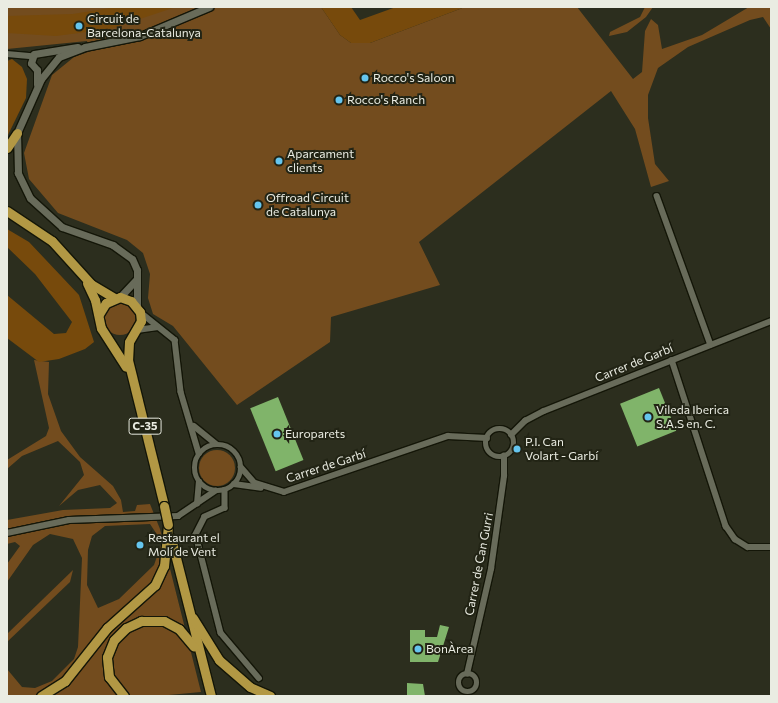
<!DOCTYPE html>
<html>
<head>
<meta charset="utf-8">
<style>
  body { margin:0 }
  #map { position:relative; width:778px; height:703px; overflow:hidden; background:#2c2e1e; font-family:Commissioner,sans-serif }
  div>[style] { position:absolute }
  [style*='--x'] { left:calc(var(--x)*1px); top:calc(var(--y)*1px); width:calc(var(--w)*1px); rotate:calc(var(--a)*1deg) }
  .green>* { inset:0; background:#734c1e }
  .round { border-radius:50% }
  .forest>* { inset:0; background:#774a0c }
  .building>* { inset:0; background:#80b46a; transform-origin:0 0 }
  .roads { filter:drop-shadow(1px 0 #141608) drop-shadow(-1px 0 #141608) drop-shadow(0 1px #141608) drop-shadow(0 -1px #141608) }
  .minor>* { height:5.5px; margin:-2.75px; padding:0 2.75px; transform-origin:2.75px; border-radius:2.75px; background:#686b5a }
  .minor>.ring { margin:-2.75px; padding:0; box-sizing:content-box; background:none; border:5.5px solid #686b5a; border-radius:50% }
  .tertiary>* { height:7px; margin:-3.5px; padding:0 3.5px; transform-origin:3.5px; border-radius:3.5px; background:#686b5a }
  .trunk>* { height:9px; margin:-4.5px; padding:0 4.5px; transform-origin:4.5px; border-radius:4.5px; background:#b29844 }
  .bridges { filter:drop-shadow(1px 0 #141608) drop-shadow(-1px 0 #141608) drop-shadow(0 1px #141608) drop-shadow(0 -1px #141608) }
  .trunk-bridge>* { height:9px; margin:-4.5px; padding:0 4.5px; transform-origin:4.5px; border-radius:4.5px; background:#b29844 }
  .dots>* { width:11px; height:11px; translate:-50% -50%; box-sizing:border-box; border:2px solid #222415; border-radius:50% }
  span { translate:-50% -50%; white-space:nowrap; text-align:center; line-height:1.15; -webkit-text-stroke:4px #222415; paint-order:stroke }
  .shield-label span { padding:1px 3px; background:#222415; border:1px solid; border-radius:3px; -webkit-text-stroke-width:0 }
  .shield-label { font-size:11px; color:#eaece2; font-weight:700 }
  .poi-label { font-size:12px; color:#eaece2 }
  .left { translate:0 -50%; text-align:left }
  .street-label { font-size:12px; color:#eaece2 }
  .frame { position:absolute; inset:0; border:8px solid #eaece2; pointer-events:none }
</style>
</head>
<body>
<div id="map">
  <div class="green">
    <i style="clip-path:polygon(7px 7px,321px 7px,340px 35px,351px 43px,370px 43px,465px 7px,577px 7px,633px 79px,642px 72px,645px 31px,651px 19px,658px 25px,662px 49px,702px 35px,749px 7px,771px 7px,771px 29px,763px 17px,750px 20px,688px 47px,658px 68px,648px 95px,648px 118px,655px 164px,669px 181px,651px 187px,635px 129px,611px 91px,419px 242px,440px 285px,331px 317px,330px 342px,237px 405px,173px 326px,153px 314px,148px 298px,150px 274px,143px 253px,127px 240px,58px 213px,29px 179px,24px 153px,52px 75px,74px 57px,88px 52px,87px 41px,7px 49px)"></i>
    <i style="clip-path:polygon(645px 7px,653px 7px,646px 17px,627px 32px,609px 36px,610px 32px,640px 17px)"></i>
    <i class="round" style="left:103px;top:301px;width:34px;height:34px"></i>
    <i style="clip-path:polygon(evenodd,34px 360px,49px 362px,48px 394px,61px 431px,80px 457px,113px 486px,121px 500px,123px 512px,135px 511px,137px 505px,150px 504px,160px 529px,201px 692px,158px 696px,7px 696px,7px 669px,22px 687px,35px 688px,52px 681px,74px 659px,78px 647px,82px 558px,73px 539px,50px 534px,33px 545px,7px 582px,7px 564px,20px 546px,15px 542px,7px 544px,7px 520px,63px 510px,110px 508px,117px 503px,100px 485px,78px 490px,59px 506px,84px 475px,80px 462px,58px 441px,22px 456px,7px 469px,7px 460px,46px 436px,49px 428px,34px 360px,150px 524px,162px 542px,154px 565px,119px 599px,98px 608px,87px 585px,88px 550px,92px 536px,105px 526px,150px 524px)"></i>
    <i class="round" style="left:199px;top:450px;width:36px;height:36px"></i>
    <i style="clip-path:polygon(73px 570px,70px 582px,7px 642px,7px 634px)"></i>
  </div>
  <div class="forest">
    <i style="clip-path:polygon(116px 7px,176px 7px,110px 29px,56px 36px,7px 33px,7px 16px,73px 14px)"></i>
    <i style="clip-path:polygon(321px 7px,351px 7px,360px 20px,396px 7px,465px 7px,370px 43px,351px 43px,340px 35px)"></i>
    <i style="clip-path:polygon(12px 59px,22px 67px,27px 79px,26px 98px,7px 137px,7px 61px)"></i>
    <i style="clip-path:polygon(7px 229px,29px 242px,79px 295px,94px 342px,85px 349px,59px 359px,39px 362px,7px 338px,7px 295px,54px 334px,66px 333px,72px 322px,35px 274px,7px 247px)"></i>
  </div>
  <div class="building">
    <i style="left:659px;top:388px;width:46px;height:42px;rotate:68deg"></i>
    <i style="left:278px;top:397px;width:68px;height:30px;rotate:68deg"></i>
    <i style="clip-path:polygon(440px 625px,449px 627px,438px 662px,410px 662px,410px 630px,425px 630px,425px 637px,437px 637px)"></i>
    <i style="clip-path:polygon(407px 683px,423px 684px,425px 696px,407px 696px)"></i>
  </div>
  <div class="roads">
    <div class="minor">
      <i style="--x:7;--y:54;--w:25;--a:5"></i>
      <i style="--x:657;--y:196;--w:158;--a:70.1"></i>
      <i style="--x:140;--y:312;--w:45;--a:38.7"></i>
      <i style="--x:175;--y:340;--w:52;--a:83.4"></i>
      <i style="--x:181;--y:392;--w:64;--a:73.6"></i>
      <i style="--x:137;--y:330;--w:21;--a:-8"></i>
      <i style="--x:672;--y:360;--w:175;--a:72"></i>
      <i style="--x:726;--y:526;--w:16;--a:55"></i>
      <i style="--x:735;--y:539;--w:15;--a:32"></i>
      <i style="--x:748;--y:547;--w:23;--a:0"></i>
      <i style="--x:194;--y:426;--w:28;--a:39"></i>
      <i class="ring" style="left:486px;top:429px;width:22.5px;height:22.5px"></i>
      <i style="--x:511;--y:435;--w:20;--a:-45"></i>
      <i style="--x:525;--y:421;--w:21;--a:-28"></i>
      <i style="--x:544;--y:411;--w:244;--a:-21.6"></i>
      <i class="ring" style="left:195px;top:445px;width:40.5px;height:40.5px"></i>
      <i style="--x:241;--y:467;--w:21;--a:49"></i>
      <i style="--x:255;--y:483;--w:30;--a:17"></i>
      <i style="--x:284;--y:492;--w:173;--a:-18.9"></i>
      <i style="--x:448;--y:436;--w:39;--a:3"></i>
      <i style="--x:234;--y:484;--w:27;--a:8"></i>
      <i style="--x:225;--y:490;--w:18;--a:90"></i>
      <i style="--x:225;--y:508;--w:22;--a:156"></i>
      <i style="--x:205;--y:517;--w:20;--a:117"></i>
      <i style="--x:196;--y:535;--w:101;--a:75.7"></i>
      <i style="--x:221;--y:633;--w:59;--a:49.8"></i>
      <i style="--x:197;--y:504;--w:22;--a:-85"></i>
      <i style="--x:7;--y:533;--w:63;--a:-11.8"></i>
      <i style="--x:69;--y:520;--w:109;--a:-2.1"></i>
      <i style="--x:178;--y:516;--w:45;--a:-34"></i>
      <i style="--x:467;--y:674;--w:108;--a:-77.1"></i>
      <i style="--x:491;--y:569;--w:94;--a:-82"></i>
      <i style="--x:504;--y:476;--w:20;--a:-90"></i>
      <i class="ring" style="left:459px;top:674px;width:12.5px;height:12.5px"></i>
    </div>
    <div class="tertiary">
      <i style="--x:37;--y:84;--w:14;--a:-90"></i>
      <i style="--x:37;--y:70;--w:9;--a:-131"></i>
      <i style="--x:31;--y:63;--w:9;--a:-72"></i>
      <i style="--x:34;--y:54;--w:44;--a:-9.2"></i>
      <i style="--x:120;--y:297;--w:23;--a:-47"></i>
      <i style="--x:137;--y:306;--w:36;--a:-90"></i>
      <i style="--x:137;--y:270;--w:12;--a:-114"></i>
      <i style="--x:132;--y:259;--w:24;--a:-144"></i>
      <i style="--x:113;--y:245;--w:54;--a:-160.6"></i>
      <i style="--x:62;--y:227;--w:43;--a:-137.8"></i>
      <i style="--x:30;--y:198;--w:28;--a:-116"></i>
      <i style="--x:18;--y:173;--w:40;--a:-91.4"></i>
      <i style="--x:17;--y:133;--w:59;--a:-66"></i>
      <i style="--x:41;--y:79;--w:28;--a:-51"></i>
      <i style="--x:59;--y:57;--w:28;--a:-21"></i>
      <i style="--x:85;--y:47;--w:56;--a:-11.3"></i>
      <i style="--x:140;--y:36;--w:75;--a:-22.8"></i>
    </div>
    <div class="trunk">
      <i style="--x:7;--y:148;--w:18;--a:-56"></i>
      <i style="--x:7;--y:211;--w:54;--a:33.7"></i>
      <i style="--x:52;--y:241;--w:58;--a:47.8"></i>
      <i style="--x:91;--y:284;--w:27;--a:31"></i>
      <i style="--x:87;--y:283;--w:19;--a:65"></i>
      <i style="--x:95;--y:300;--w:29;--a:78"></i>
      <i style="--x:101;--y:328;--w:46;--a:57.3"></i>
      <i style="--x:99;--y:314;--w:13;--a:-58"></i>
      <i style="--x:106;--y:303;--w:15;--a:-23"></i>
      <i style="--x:120;--y:297;--w:12;--a:20"></i>
      <i style="--x:131;--y:301;--w:14;--a:51"></i>
      <i style="--x:140;--y:312;--w:9;--a:84"></i>
      <i style="--x:141;--y:321;--w:24;--a:120"></i>
      <i style="--x:129;--y:342;--w:18;--a:93"></i>
      <i style="--x:128;--y:360;--w:150;--a:76.1"></i>
      <i style="--x:171;--y:538;--w:163;--a:75.8"></i>
      <i style="--x:193;--y:618;--w:49;--a:58.2"></i>
      <i style="--x:219;--y:660;--w:41;--a:41.1"></i>
      <i style="--x:250;--y:687;--w:22;--a:24"></i>
      <i style="--x:41;--y:696;--w:28;--a:-32"></i>
      <i style="--x:65;--y:681;--w:68;--a:-51.6"></i>
      <i style="--x:107;--y:628;--w:64;--a:-41.9"></i>
      <i style="--x:155;--y:585;--w:21;--a:-65"></i>
      <i style="--x:164;--y:566;--w:41;--a:-84.4"></i>
      <i style="--x:124;--y:696;--w:24;--a:-128"></i>
      <i style="--x:109;--y:677;--w:20;--a:-96"></i>
      <i style="--x:107;--y:657;--w:18;--a:-68"></i>
      <i style="--x:114;--y:640;--w:17;--a:-45"></i>
      <i style="--x:126;--y:628;--w:17;--a:-25"></i>
      <i style="--x:141;--y:621;--w:23;--a:0"></i>
      <i style="--x:164;--y:621;--w:17;--a:28"></i>
      <i style="--x:179;--y:629;--w:23;--a:50"></i>
    </div>
  </div>
  <div class="bridges">
    <div class="trunk-bridge">
      <i style="--x:164;--y:506;--w:19;--a:78"></i>
    </div>
  </div>
  <div class="dots">
    <i style="left:79px;top:26px;background:#65c5ee"></i>
    <i style="left:365px;top:78px;background:#65c5ee"></i>
    <i style="left:339px;top:100px;background:#65c5ee"></i>
    <i style="left:279px;top:161px;background:#65c5ee"></i>
    <i style="left:258px;top:205px;background:#65c5ee"></i>
    <i style="left:648px;top:417px;background:#65c5ee"></i>
    <i style="left:277px;top:434px;background:#65c5ee"></i>
    <i style="left:517px;top:449px;background:#65c5ee"></i>
    <i style="left:140px;top:545px;background:#65c5ee"></i>
    <i style="left:418px;top:649px;background:#65c5ee"></i>
  </div>
  <div class="shield-label">
    <span style="left:145px;top:426px">C-35</span>
  </div>
  <div class="poi-label">
    <span class="left" style="left:87px;top:26px">Circuit de<br>Barcelona-Catalunya</span>
    <span class="left" style="left:373px;top:78px">Rocco's Saloon</span>
    <span class="left" style="left:347px;top:100px">Rocco's Ranch</span>
    <span class="left" style="left:287px;top:161px">Aparcament<br>clients</span>
    <span class="left" style="left:266px;top:205px">Offroad Circuit<br>de Catalunya</span>
    <span class="left" style="left:656px;top:417px">Vileda Iberica<br>S.A.S en. C.</span>
    <span class="left" style="left:285px;top:434px">Europarets</span>
    <span class="left" style="left:525px;top:449px">P.I. Can<br>Volart - Garbí</span>
    <span class="left" style="left:148px;top:545px">Restaurant el<br>Molí de Vent</span>
    <span class="left" style="left:426px;top:649px">BonÀrea</span>
  </div>
  <div class="street-label">
    <span style="left:634px;top:363px;rotate:-22deg">Carrer de Garbí</span>
    <span style="left:326px;top:466px;rotate:-18deg">Carrer de Garbí</span>
    <span style="left:479px;top:564px;rotate:-79deg">Carrer de Can Gurri</span>
  </div>
  <div class="frame"></div>
</div>
</body>
</html>
